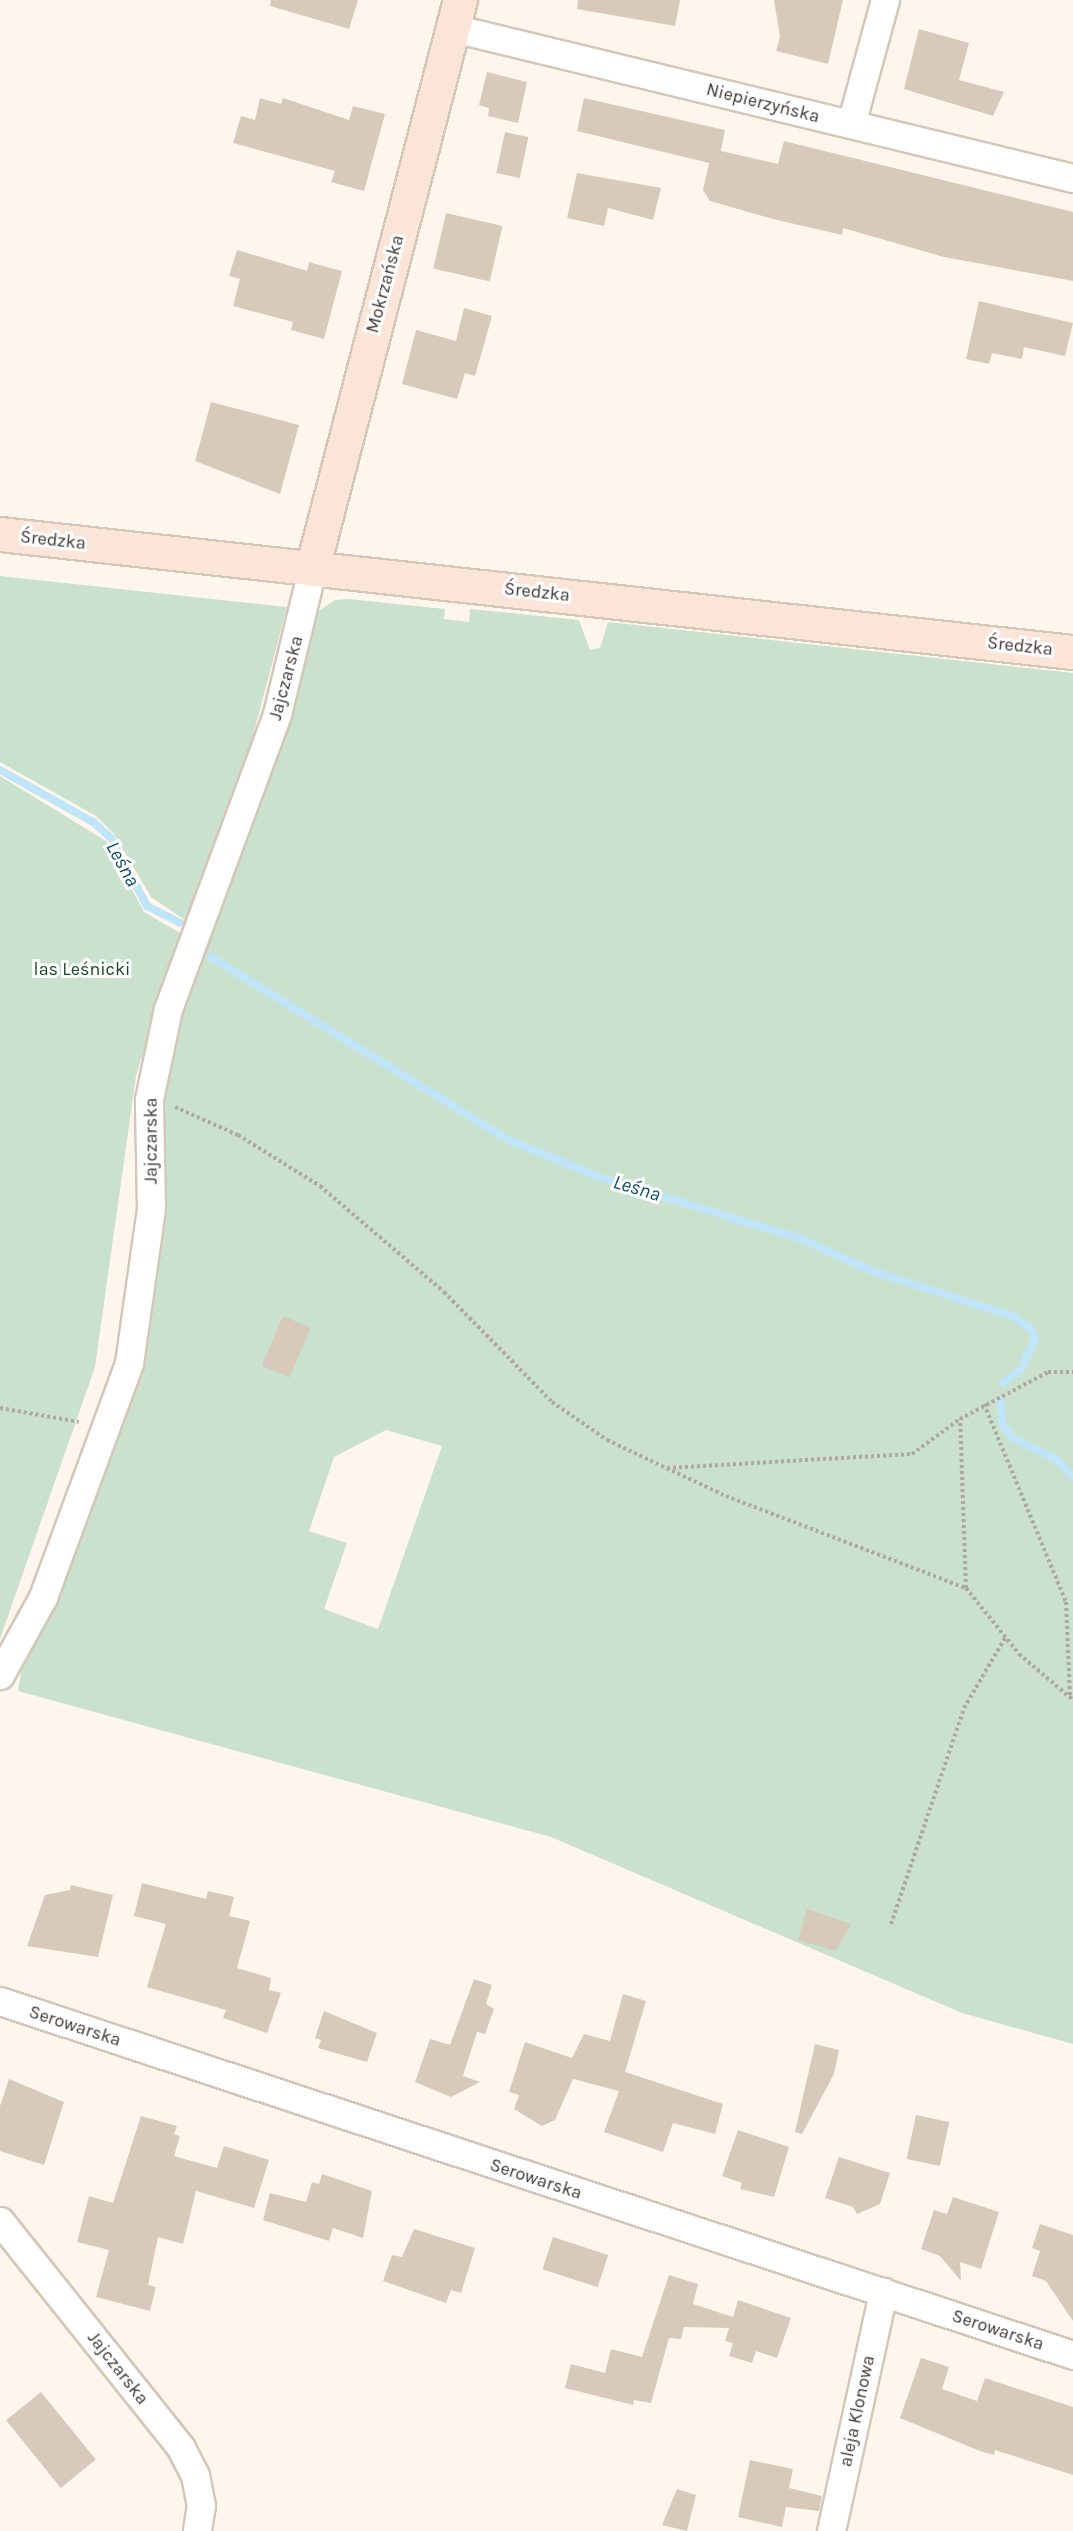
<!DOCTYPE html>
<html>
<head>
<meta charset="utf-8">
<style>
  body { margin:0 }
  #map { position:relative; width:1073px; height:2531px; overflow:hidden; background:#fef6ec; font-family:Karla,sans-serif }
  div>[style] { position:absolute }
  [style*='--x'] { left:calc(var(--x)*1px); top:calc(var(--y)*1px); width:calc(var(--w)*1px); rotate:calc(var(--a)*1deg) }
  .green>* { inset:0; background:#c9e1cd }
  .stream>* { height:8px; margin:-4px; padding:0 4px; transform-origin:4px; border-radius:4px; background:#c0e5f9 }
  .building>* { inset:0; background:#d7caba; transform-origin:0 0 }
  .path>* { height:4px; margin-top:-2px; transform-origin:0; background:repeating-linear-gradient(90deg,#afa8a0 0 3px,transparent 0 6px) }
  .roads { filter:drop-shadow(2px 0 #d4c7b7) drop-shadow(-2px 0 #d4c7b7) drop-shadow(0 2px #d4c7b7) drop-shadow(0 -2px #d4c7b7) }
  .street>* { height:27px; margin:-13.5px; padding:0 13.5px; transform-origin:13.5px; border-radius:13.5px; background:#fff }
  .secondary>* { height:33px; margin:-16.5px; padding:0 16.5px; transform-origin:16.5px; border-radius:16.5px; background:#fbe5d9 }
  span { translate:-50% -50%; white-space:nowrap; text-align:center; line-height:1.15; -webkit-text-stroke:6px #fff; paint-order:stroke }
  .street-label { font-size:18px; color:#3d3731 }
  .park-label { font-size:18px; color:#174726 }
  .water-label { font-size:20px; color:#0e506c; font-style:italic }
</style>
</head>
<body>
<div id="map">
  <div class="green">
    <i style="clip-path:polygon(0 576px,287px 607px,248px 755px,185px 920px,151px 897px,114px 834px,96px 816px,0 762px)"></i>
    <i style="clip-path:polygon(evenodd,349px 599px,445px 609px,444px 619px,469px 622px,470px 609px,579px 620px,590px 650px,600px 648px,608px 622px,1073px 673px,1073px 2044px,962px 2013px,551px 1837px,18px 1691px,26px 1643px,86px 1528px,139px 1359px,156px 1095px,176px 1010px,293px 699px,316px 613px,335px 600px,349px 599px,386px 1430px,442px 1446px,378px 1629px,324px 1609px,347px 1543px,309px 1531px,334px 1457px,386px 1430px)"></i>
    <i style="clip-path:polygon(0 776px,106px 841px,144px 912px,180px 933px,136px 1076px,95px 1367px,0 1639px)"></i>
  </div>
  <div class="stream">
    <i style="--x:0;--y:770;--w:107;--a:29.2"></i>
    <i style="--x:93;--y:822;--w:24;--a:42"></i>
    <i style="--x:111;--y:838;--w:77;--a:62.1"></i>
    <i style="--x:147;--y:906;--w:37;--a:27"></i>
    <i style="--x:211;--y:957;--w:350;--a:31.6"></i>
    <i style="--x:509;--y:1140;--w:97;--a:22.3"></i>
    <i style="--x:599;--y:1177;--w:209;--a:17"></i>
    <i style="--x:799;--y:1238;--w:80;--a:24.3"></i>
    <i style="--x:872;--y:1271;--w:147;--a:17.8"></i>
    <i style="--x:1012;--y:1316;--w:23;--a:34"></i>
    <i style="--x:1031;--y:1329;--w:10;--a:66"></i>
    <i style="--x:1035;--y:1338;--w:34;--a:114"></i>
    <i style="--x:1021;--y:1369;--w:23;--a:142"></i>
    <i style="--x:1001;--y:1401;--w:22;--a:87"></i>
    <i style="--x:1002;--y:1423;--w:19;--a:54"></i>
    <i style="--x:1013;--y:1438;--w:49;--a:26.6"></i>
    <i style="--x:1057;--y:1460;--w:23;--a:47"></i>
  </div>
  <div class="building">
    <i style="clip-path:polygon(271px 0,358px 0,349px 29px,270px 6px)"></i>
    <i style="clip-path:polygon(578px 0,680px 0,675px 26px,577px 9px)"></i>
    <i style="clip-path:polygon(774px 0,843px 0,828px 64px,776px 51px,780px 37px)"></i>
    <i style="clip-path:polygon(919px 29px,969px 43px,959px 80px,1004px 92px,993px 116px,904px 89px)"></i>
    <i style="clip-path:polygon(487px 72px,527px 82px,518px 123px,488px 116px,489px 108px,479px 105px)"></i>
    <i style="clip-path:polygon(260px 98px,281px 104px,283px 98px,349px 120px,353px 106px,385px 114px,364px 191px,331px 182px,335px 171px,233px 143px,241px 116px,255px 120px)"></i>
    <i style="clip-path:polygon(584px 98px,725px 130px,721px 151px,778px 164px,784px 141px,1073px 212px,1073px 281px,944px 257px,843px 228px,842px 235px,773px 219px,710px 201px,703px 190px,709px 163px,577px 131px)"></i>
    <i style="left:505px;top:132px;width:24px;height:42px;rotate:12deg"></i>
    <i style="clip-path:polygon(577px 173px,661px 188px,653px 220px,608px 208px,604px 226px,567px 218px)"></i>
    <i style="left:446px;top:213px;width:58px;height:57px;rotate:13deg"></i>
    <i style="clip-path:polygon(237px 250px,307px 271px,309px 262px,342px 271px,324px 339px,291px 330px,293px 322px,233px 306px,240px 279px,229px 276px)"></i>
    <i style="clip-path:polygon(979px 301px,1073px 323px,1065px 356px,1024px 347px,1022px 359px,992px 353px,989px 364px,966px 359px)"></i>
    <i style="clip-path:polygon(464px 308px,492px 316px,475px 376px,465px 373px,457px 399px,402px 384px,416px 330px,456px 341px)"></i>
    <i style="clip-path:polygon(211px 402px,299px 425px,280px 494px,195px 461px)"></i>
    <i style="left:283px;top:1316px;width:30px;height:54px;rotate:23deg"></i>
    <i style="clip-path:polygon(142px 1883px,206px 1899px,208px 1891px,234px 1897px,229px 1916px,250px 1921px,237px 1968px,271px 1978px,269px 1990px,281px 1993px,267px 2033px,223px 2018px,226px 2010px,147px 1987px,166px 1924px,134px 1916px)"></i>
    <i style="clip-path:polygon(71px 1885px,113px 1895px,98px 1957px,27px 1946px,45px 1895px,70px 1890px)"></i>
    <i style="clip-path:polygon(807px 1909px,851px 1924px,836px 1951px,798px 1940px)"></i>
    <i style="clip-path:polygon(474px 1979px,492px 1985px,486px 2004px,494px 2009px,485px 2034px,477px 2032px,463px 2076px,480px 2082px,451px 2097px,415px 2082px,430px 2039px,450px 2045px)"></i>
    <i style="clip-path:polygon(623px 1994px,646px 2001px,625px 2072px,723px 2104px,715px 2134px,673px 2123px,663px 2152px,604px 2132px,619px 2091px,573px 2079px,555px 2120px,542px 2126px,514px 2109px,519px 2095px,509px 2092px,525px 2042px,572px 2058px,584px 2034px,610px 2041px)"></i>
    <i style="clip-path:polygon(324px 2011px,377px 2033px,367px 2062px,318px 2048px,321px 2040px,315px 2038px)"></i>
    <i style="clip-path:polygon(815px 2044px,839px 2050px,834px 2074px,802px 2134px,795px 2132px)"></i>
    <i style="clip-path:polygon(9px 2079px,64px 2102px,44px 2165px,0 2151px,0 2106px)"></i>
    <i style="left:916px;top:2115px;width:34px;height:45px;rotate:12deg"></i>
    <i style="clip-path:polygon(141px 2116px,177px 2126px,174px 2134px,180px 2136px,174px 2156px,217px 2168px,224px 2146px,269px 2160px,254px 2208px,196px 2191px,183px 2244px,158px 2237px,148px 2285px,156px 2287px,150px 2311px,96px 2297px,109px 2250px,77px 2242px,89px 2196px,113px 2203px)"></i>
    <i style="clip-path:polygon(738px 2130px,789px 2147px,774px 2197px,740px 2189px,742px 2183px,722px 2176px)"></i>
    <i style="clip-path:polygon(839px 2157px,890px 2173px,880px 2204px,857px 2214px,853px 2207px,825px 2198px)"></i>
    <i style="clip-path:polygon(322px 2174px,372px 2191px,363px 2238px,333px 2228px,329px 2241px,263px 2220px,270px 2193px,306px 2202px,312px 2182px,319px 2184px)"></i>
    <i style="clip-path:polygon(953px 2197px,999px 2212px,981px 2269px,960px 2262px,961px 2281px,940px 2256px,921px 2249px,934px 2210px,947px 2214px)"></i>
    <i style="clip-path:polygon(1040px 2224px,1073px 2235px,1073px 2321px,1046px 2281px,1032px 2276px,1040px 2251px,1032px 2248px)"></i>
    <i style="clip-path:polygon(414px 2229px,475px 2248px,461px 2293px,451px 2290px,446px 2303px,383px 2281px,392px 2255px,402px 2257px)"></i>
    <i style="left:553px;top:2237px;width:58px;height:34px;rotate:18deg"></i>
    <i style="clip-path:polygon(669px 2275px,698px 2284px,693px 2304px,733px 2317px,738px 2300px,791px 2318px,777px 2358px,756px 2351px,752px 2363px,729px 2356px,733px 2343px,725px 2341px,729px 2328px,684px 2327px,681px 2339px,669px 2338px,651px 2403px,634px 2400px,633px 2405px,565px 2388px,571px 2364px,605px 2373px,611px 2349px,642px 2357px)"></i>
    <i style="clip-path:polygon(921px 2358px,949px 2367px,942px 2389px,977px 2401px,985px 2378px,1073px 2407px,1073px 2475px,995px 2450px,994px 2455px,980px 2451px,900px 2418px)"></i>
    <i style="left:41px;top:2392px;width:87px;height:45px;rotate:51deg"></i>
    <i style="clip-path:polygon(750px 2460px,793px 2469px,789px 2488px,822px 2496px,819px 2511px,786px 2507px,782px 2527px,738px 2517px)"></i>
    <i style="clip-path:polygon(677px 2489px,696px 2495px,687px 2531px,662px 2525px)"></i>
  </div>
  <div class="path">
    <i style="--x:175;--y:1107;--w:69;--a:24"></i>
    <i style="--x:238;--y:1135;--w:97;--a:31.9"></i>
    <i style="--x:320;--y:1186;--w:163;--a:40.5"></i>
    <i style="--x:444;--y:1292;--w:154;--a:45.5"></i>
    <i style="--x:552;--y:1402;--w:67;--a:34.6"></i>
    <i style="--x:607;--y:1440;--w:132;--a:25.2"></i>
    <i style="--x:726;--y:1496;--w:257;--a:21"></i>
    <i style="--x:966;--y:1588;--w:85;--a:51.2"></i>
    <i style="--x:1019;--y:1654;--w:71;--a:40.4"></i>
    <i style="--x:984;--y:1404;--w:214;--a:67.5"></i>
    <i style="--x:1066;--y:1602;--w:96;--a:87.6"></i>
    <i style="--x:0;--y:1408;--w:80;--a:10"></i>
    <i style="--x:667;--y:1468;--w:245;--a:-3.3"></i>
    <i style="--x:912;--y:1454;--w:59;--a:-36.1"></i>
    <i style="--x:966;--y:1588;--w:169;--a:-92"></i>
    <i style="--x:960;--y:1419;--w:100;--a:-28.1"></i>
    <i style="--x:1048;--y:1372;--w:25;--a:0"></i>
    <i style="--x:891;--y:1924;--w:228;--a:-71.3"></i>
    <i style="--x:964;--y:1708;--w:81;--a:-59.6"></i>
  </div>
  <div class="roads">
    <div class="street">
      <i style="--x:453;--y:28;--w:638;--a:13.6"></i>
      <i style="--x:851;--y:124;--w:129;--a:-74.7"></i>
      <i style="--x:0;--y:1675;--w:89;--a:-61.1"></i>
      <i style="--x:43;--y:1597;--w:249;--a:-69.8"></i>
      <i style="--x:129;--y:1363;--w:157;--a:-81.9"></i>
      <i style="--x:151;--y:1208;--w:109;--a:-91.1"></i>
      <i style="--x:149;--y:1099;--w:92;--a:-78.1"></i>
      <i style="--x:168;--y:1009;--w:314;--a:-69.7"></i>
      <i style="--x:277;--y:714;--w:149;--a:-76.4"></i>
      <i style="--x:0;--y:2001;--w:1130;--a:18.26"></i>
      <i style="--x:0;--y:2221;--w:290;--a:51.4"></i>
      <i style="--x:181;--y:2448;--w:30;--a:63"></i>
      <i style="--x:195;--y:2475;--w:31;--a:79"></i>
      <i style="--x:201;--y:2505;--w:26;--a:99"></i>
      <i style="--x:831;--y:2531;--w:245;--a:-77.7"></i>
    </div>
    <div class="secondary">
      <i style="--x:0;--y:534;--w:1079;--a:6.28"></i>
      <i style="--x:312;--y:569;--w:588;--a:-75.42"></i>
    </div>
  </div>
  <div class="street-label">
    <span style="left:763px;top:103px;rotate:14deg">Niepierzyńska</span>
    <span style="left:385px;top:284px;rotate:-75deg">Mokrzańska</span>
    <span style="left:53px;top:540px;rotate:6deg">Średzka</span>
    <span style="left:537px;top:592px;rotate:6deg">Średzka</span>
    <span style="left:1020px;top:646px;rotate:6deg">Średzka</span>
    <span style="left:286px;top:678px;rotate:-75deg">Jajczarska</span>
    <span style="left:151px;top:1141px;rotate:-90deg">Jajczarska</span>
    <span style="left:75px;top:2026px;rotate:18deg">Serowarska</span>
    <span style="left:536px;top:2179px;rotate:18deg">Serowarska</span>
    <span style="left:998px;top:2330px;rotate:18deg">Serowarska</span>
    <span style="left:118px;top:2368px;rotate:52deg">Jajczarska</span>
    <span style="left:857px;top:2411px;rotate:-78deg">aleja Klonowa</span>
  </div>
  <div class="park-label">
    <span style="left:82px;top:969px">las Leśnicki</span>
  </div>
  <div class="water-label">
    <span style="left:123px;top:864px;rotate:61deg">Leśna</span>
    <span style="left:637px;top:1188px;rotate:17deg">Leśna</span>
  </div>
</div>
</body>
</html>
